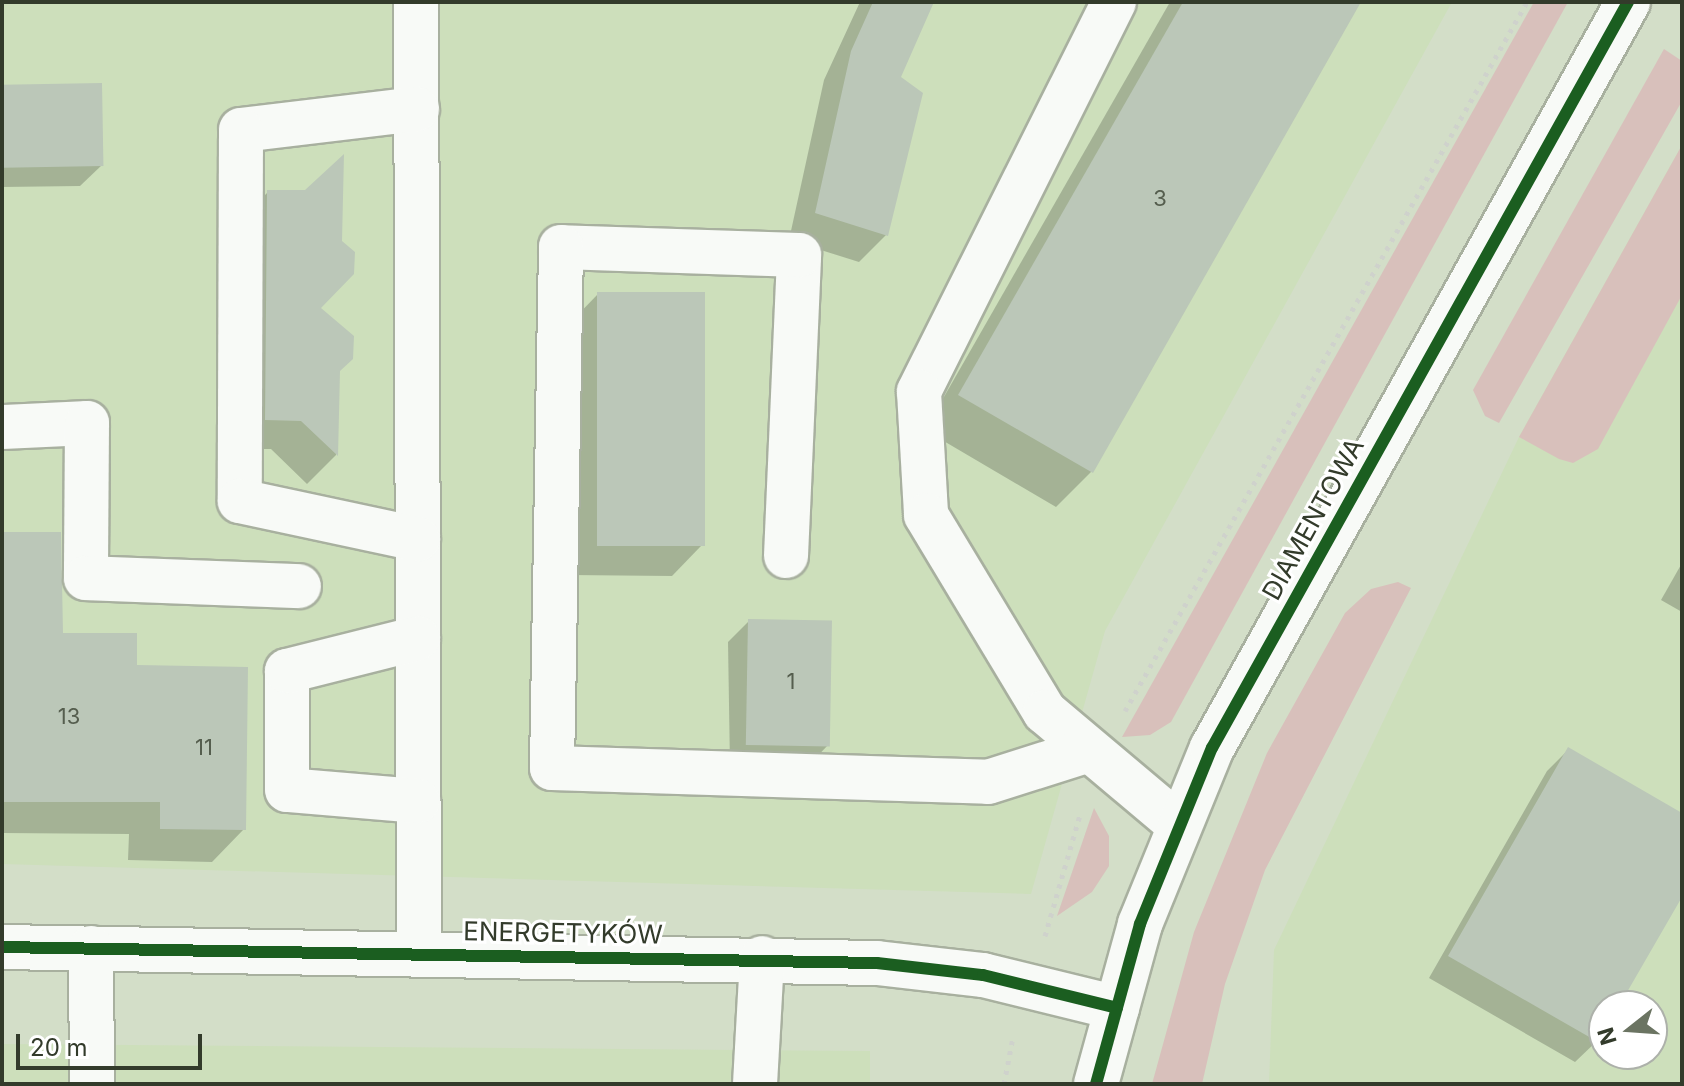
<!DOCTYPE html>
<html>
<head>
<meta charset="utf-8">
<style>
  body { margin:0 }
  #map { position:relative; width:1684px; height:1086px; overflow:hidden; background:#d3dec8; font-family:Inter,sans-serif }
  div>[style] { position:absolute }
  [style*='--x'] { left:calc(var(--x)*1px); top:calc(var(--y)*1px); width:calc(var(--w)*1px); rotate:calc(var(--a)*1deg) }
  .built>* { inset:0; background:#cddfbb }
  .green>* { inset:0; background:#d8c0bb }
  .shadow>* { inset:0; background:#0003 }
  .building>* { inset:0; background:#bbc7b8; transform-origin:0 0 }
  .path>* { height:5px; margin-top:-2.5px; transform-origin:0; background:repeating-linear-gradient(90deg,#cfd2cc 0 4px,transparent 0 10px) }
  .roads { filter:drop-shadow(2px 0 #a8b09f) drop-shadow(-2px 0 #a8b09f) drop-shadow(0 2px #a8b09f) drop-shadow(0 -2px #a8b09f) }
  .minor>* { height:44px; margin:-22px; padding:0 22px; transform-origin:22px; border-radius:22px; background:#f8faf7 }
  .cycleway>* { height:12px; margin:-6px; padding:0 6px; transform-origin:6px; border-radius:6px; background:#1b5e20 }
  span { translate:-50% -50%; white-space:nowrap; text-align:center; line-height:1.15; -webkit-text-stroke:6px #fff; paint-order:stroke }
  .number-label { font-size:22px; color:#555e4e }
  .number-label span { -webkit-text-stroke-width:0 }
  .street-label { font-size:26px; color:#333b2b }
  .frame { position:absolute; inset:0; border:4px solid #333b2b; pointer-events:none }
  .north { position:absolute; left:1588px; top:990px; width:80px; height:80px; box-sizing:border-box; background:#fff; border:2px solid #adb1aa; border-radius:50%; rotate:253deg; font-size:22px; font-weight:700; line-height:32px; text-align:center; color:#333b2b }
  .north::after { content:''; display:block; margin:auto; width:28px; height:36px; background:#6b7462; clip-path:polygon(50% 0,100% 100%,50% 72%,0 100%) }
  .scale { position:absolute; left:16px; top:1034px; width:186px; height:36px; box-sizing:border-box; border:4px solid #333b2b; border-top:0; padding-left:10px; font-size:24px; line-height:28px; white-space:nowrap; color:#333b2b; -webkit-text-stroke:6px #fff; paint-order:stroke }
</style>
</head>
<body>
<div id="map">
  <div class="built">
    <i style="clip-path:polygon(2px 2px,1452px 2px,1105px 631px,1031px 894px,2px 864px)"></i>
    <i style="clip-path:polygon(evenodd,1682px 145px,1682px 1084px,1269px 1084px,1274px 950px,1519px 437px,1682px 145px,1604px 1006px,1652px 1006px,1652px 1054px,1604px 1054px,1604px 1006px)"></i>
    <i style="clip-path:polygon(2px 1044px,870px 1051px,870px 1084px,2px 1084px)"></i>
  </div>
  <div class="green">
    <i style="clip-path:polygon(1534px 2px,1568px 2px,1171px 722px,1150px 735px,1122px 737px)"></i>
    <i style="clip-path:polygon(1664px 49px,1682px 61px,1682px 101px,1499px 423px,1485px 416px,1473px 390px)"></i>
    <i style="clip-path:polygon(1682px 145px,1682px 295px,1598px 449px,1573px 463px,1559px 459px,1519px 437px)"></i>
    <i style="clip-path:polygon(1398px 582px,1411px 588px,1265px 870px,1225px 984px,1202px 1084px,1152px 1084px,1194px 932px,1267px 753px,1345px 613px,1371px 589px)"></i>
    <i style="clip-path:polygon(1094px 808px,1109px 836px,1109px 866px,1092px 892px,1057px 916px)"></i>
  </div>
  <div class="shadow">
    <i style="clip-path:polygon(860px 2px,932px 2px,899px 78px,886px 235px,859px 262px,789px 240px,824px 80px)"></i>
    <i style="clip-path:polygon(1170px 2px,1359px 2px,1091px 472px,1056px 507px,925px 430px)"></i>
    <i style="clip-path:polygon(2px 87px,102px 165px,80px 186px,2px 187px)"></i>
    <i style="clip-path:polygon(268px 192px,318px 308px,338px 372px,336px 455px,307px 484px,271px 449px,237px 449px,239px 221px)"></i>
    <i style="clip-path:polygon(598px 294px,701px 546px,672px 576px,569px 575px,569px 324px)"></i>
    <i style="clip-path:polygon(2px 534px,61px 635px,135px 667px,244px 829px,212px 862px,128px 860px,129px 834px,2px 833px)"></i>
    <i style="clip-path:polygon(1682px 563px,1682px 612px,1661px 600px)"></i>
    <i style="clip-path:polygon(749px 621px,829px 744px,808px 766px,730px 766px,728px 642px)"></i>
    <i style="clip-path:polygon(1568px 750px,1682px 815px,1682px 891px,1617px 1006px,1604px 1006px,1604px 1028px,1597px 1041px,1575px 1062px,1429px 978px,1547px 771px)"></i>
  </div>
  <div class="building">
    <i style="clip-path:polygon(873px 2px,934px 2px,901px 77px,923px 93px,888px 236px,815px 213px,851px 51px)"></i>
    <i style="clip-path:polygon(1183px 2px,1361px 2px,1093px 473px,958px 395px)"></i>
    <i style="left:102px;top:83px;width:83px;height:100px;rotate:89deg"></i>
    <i style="clip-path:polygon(344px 154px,342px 241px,355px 252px,354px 274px,321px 308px,354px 336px,353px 359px,340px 371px,338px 456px,301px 421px,265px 420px,267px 190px,305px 190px)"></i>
    <i style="left:597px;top:292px;width:108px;height:254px"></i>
    <i style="clip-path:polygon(2px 532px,61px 532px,63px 633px,137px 633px,137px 665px,248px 667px,246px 830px,160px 829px,160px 802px,2px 802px)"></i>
    <i style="left:748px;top:619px;width:84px;height:126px;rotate:1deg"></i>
    <i style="clip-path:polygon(1568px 747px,1682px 813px,1682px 897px,1619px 1006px,1604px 1006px,1604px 1032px,1598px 1042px,1448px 956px)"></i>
  </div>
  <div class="path">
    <i style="--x:1125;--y:711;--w:815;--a:-60.45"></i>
    <i style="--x:1045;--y:936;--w:126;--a:-73.9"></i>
    <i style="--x:1004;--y:1084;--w:48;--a:-79.2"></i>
  </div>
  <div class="roads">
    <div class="minor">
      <i style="--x:416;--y:2;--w:950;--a:89.82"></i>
      <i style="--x:1114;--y:2;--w:436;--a:116.6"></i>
      <i style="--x:919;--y:392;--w:123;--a:86.7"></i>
      <i style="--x:926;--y:515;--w:230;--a:58.9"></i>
      <i style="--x:1045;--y:712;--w:175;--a:40.1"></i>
      <i style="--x:417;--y:109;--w:177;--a:173.2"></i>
      <i style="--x:241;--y:130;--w:371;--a:90.2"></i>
      <i style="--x:240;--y:501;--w:182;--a:12.1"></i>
      <i style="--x:2;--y:427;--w:85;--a:-2.7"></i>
      <i style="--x:87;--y:423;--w:155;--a:90.4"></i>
      <i style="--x:86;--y:578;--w:213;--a:2.2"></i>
      <i style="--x:786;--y:556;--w:301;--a:-87.5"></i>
      <i style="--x:799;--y:255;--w:238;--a:-178.1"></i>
      <i style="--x:561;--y:247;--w:521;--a:90.99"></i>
      <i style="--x:552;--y:768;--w:436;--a:1.8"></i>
      <i style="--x:988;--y:782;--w:106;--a:-17.6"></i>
      <i style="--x:418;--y:801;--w:131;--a:-175.2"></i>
      <i style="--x:287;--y:790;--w:119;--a:-90"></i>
      <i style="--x:287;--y:671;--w:135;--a:-14.1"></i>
      <i style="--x:2;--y:947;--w:875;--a:1.05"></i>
      <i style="--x:877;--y:963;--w:107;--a:6.5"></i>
      <i style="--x:983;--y:975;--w:138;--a:13.8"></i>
      <i style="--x:91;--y:948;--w:136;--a:89.6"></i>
      <i style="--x:755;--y:1084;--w:126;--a:-86.8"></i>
      <i style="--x:1096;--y:1084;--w:166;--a:-74.6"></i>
      <i style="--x:1140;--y:924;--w:190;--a:-67.8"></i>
      <i style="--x:1212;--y:748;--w:854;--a:-60.85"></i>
    </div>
  </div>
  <div class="cycleway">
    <i style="--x:2;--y:947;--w:875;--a:1.05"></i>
    <i style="--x:877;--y:963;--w:107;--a:6.5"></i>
    <i style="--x:983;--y:975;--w:138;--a:13.8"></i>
    <i style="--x:1096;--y:1084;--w:166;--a:-74.6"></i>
    <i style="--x:1140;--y:924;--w:190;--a:-67.8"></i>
    <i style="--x:1212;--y:748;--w:854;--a:-60.85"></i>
  </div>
  <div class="number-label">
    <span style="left:1160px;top:199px">3</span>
    <span style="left:791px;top:682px">1</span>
    <span style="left:69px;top:717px">13</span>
    <span style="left:204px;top:748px">11</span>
  </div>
  <div class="street-label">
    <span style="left:1313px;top:519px;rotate:-61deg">DIAMENTOWA</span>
    <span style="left:563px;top:933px;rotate:1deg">ENERGETYKÓW</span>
  </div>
  <div class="frame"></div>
  <div class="north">N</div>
  <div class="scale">20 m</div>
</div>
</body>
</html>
